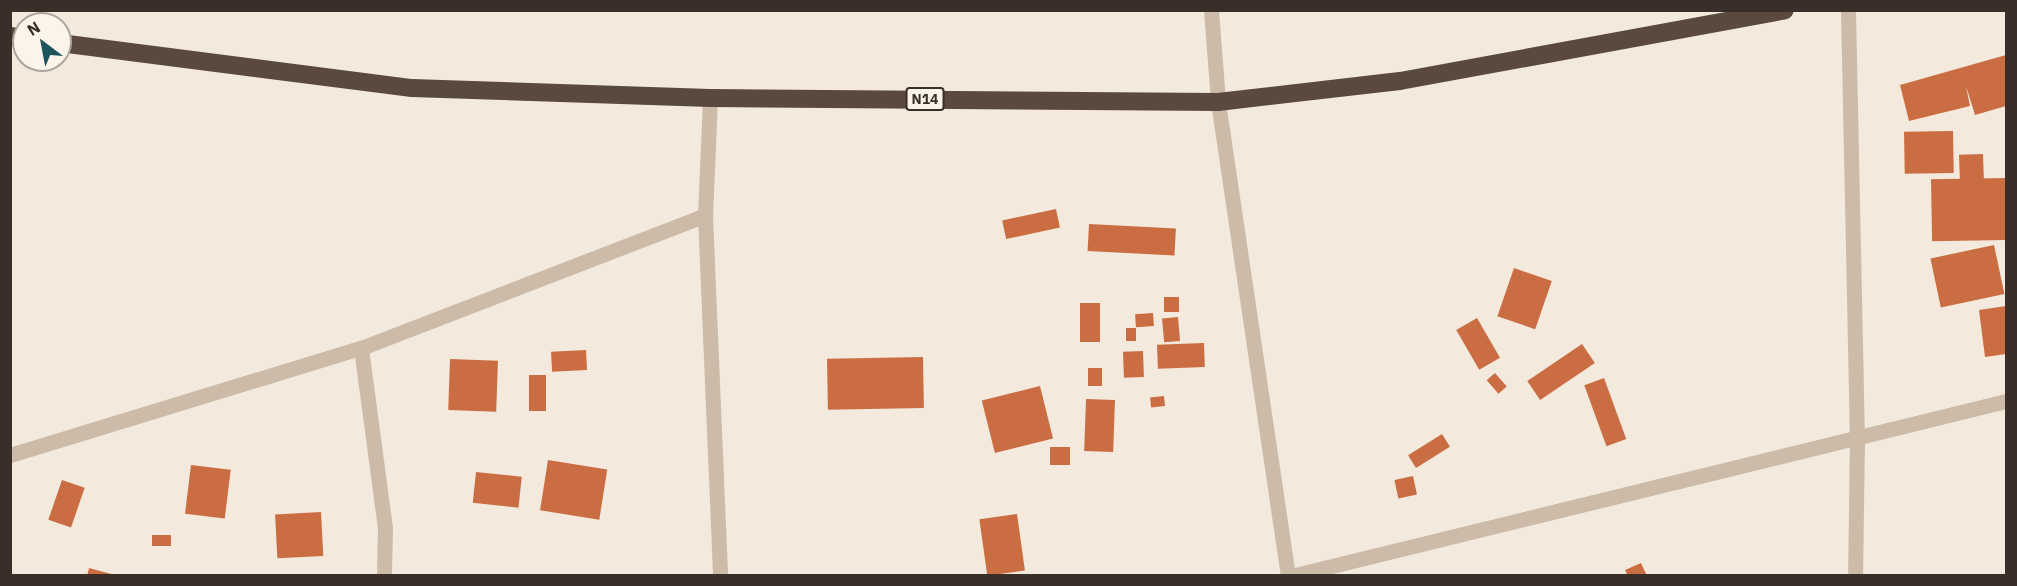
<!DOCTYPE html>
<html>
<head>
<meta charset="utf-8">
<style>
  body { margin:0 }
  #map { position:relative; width:2017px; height:586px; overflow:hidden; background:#f3eadd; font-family:"IBM Plex Sans",sans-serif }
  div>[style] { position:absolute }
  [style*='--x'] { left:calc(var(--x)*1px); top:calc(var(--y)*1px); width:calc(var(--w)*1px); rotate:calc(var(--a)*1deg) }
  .building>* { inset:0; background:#cb6d43; transform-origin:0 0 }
  .street>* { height:15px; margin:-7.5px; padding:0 7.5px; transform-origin:7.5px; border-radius:7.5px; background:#ccbba8 }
  .highway>* { height:18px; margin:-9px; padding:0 9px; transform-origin:9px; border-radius:9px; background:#5a493f }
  span { translate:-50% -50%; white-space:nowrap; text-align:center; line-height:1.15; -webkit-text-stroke:4.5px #fbf4ea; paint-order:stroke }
  .shield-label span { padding:2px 4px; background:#fbf4ea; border:2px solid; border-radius:4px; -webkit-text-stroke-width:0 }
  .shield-label { font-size:14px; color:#392f28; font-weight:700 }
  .frame { position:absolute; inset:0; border:12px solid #392f28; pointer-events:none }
  .north { position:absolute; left:12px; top:12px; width:60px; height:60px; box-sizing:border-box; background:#fbf4ea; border:2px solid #ada59c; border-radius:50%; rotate:328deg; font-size:16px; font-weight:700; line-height:24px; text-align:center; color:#392f28 }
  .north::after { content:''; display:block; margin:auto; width:21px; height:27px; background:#1c545d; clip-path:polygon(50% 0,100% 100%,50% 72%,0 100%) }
</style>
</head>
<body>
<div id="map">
  <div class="building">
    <i style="clip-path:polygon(2006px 55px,2006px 106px,1975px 115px,1966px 86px,1970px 106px,1909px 121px,1900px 85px)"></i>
    <i style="left:1953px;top:131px;width:42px;height:49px;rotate:89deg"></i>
    <i style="left:1983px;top:154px;width:25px;height:24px;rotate:88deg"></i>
    <i style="left:2005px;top:178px;width:62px;height:74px;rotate:89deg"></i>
    <i style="left:1056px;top:209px;width:19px;height:55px;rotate:78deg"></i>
    <i style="left:1089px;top:224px;width:87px;height:27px;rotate:3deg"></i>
    <i style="left:1994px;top:245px;width:50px;height:65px;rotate:78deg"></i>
    <i style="left:1514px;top:268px;width:40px;height:51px;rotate:19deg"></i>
    <i style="left:1179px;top:297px;width:15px;height:15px;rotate:90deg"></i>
    <i style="left:1080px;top:303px;width:20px;height:39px"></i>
    <i style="clip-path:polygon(2006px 306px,2006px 354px,1985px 357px,1979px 310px)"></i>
    <i style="left:1153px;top:313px;width:13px;height:18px;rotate:86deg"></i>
    <i style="left:1178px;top:317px;width:24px;height:16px;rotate:85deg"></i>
    <i style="left:1477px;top:318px;width:46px;height:24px;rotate:60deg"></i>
    <i style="left:1136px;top:328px;width:13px;height:10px;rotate:90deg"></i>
    <i style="left:1204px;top:343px;width:24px;height:47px;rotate:88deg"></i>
    <i style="left:1582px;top:344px;width:23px;height:66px;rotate:56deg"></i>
    <i style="left:586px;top:350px;width:20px;height:35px;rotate:87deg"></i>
    <i style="left:1143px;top:351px;width:26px;height:20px;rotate:88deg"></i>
    <i style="left:923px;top:357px;width:51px;height:96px;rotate:89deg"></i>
    <i style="left:450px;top:359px;width:48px;height:51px;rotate:2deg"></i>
    <i style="left:1088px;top:368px;width:14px;height:18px"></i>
    <i style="left:1495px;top:373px;width:18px;height:11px;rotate:49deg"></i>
    <i style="left:546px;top:375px;width:36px;height:17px;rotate:90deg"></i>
    <i style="left:1604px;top:378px;width:65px;height:21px;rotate:70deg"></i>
    <i style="left:1040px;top:386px;width:54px;height:60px;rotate:76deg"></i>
    <i style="left:1164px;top:396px;width:10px;height:14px;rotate:84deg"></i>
    <i style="left:1086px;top:399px;width:29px;height:52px;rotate:2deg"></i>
    <i style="left:1442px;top:434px;width:15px;height:40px;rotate:58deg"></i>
    <i style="left:1050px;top:447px;width:20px;height:18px"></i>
    <i style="left:548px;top:460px;width:60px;height:51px;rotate:9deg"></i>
    <i style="left:191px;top:465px;width:40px;height:49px;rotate:7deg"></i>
    <i style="left:476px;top:472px;width:46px;height:31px;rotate:6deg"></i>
    <i style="left:1413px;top:476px;width:19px;height:19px;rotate:78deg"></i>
    <i style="left:62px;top:480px;width:24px;height:42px;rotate:19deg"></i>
    <i style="left:321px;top:512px;width:44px;height:46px;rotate:87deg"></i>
    <i style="left:1017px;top:514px;width:57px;height:38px;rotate:82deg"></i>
    <i style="left:171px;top:535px;width:11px;height:19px;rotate:90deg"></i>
    <i style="clip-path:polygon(1641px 563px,1647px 576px,1628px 576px,1625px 570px)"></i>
    <i style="clip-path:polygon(89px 568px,115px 575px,115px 576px,87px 576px)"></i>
  </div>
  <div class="street">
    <i style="--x:1211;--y:10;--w:92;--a:85.6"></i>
    <i style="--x:1218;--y:102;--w:479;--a:81.6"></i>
    <i style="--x:1848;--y:10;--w:428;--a:88.8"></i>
    <i style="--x:1857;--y:438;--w:138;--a:90.8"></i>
    <i style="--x:710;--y:98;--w:117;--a:92.4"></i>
    <i style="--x:705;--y:215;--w:361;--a:87.6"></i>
    <i style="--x:361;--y:348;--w:182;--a:82.4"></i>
    <i style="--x:385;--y:528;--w:48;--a:91.2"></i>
    <i style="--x:10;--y:455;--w:367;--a:-17"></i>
    <i style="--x:361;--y:348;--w:369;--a:-21.1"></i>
    <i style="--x:1291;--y:576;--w:736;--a:-13.75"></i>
  </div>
  <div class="highway">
    <i style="--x:10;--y:36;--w:14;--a:8"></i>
    <i style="--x:60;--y:43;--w:355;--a:7.3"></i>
    <i style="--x:412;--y:88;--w:298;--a:1.9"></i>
    <i style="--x:710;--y:98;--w:508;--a:0.45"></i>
    <i style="--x:1218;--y:102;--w:183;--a:-6.6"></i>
    <i style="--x:1400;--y:81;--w:391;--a:-10.4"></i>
  </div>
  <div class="shield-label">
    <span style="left:925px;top:99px">N14</span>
  </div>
  <div class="frame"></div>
  <div class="north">N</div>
</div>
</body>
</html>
